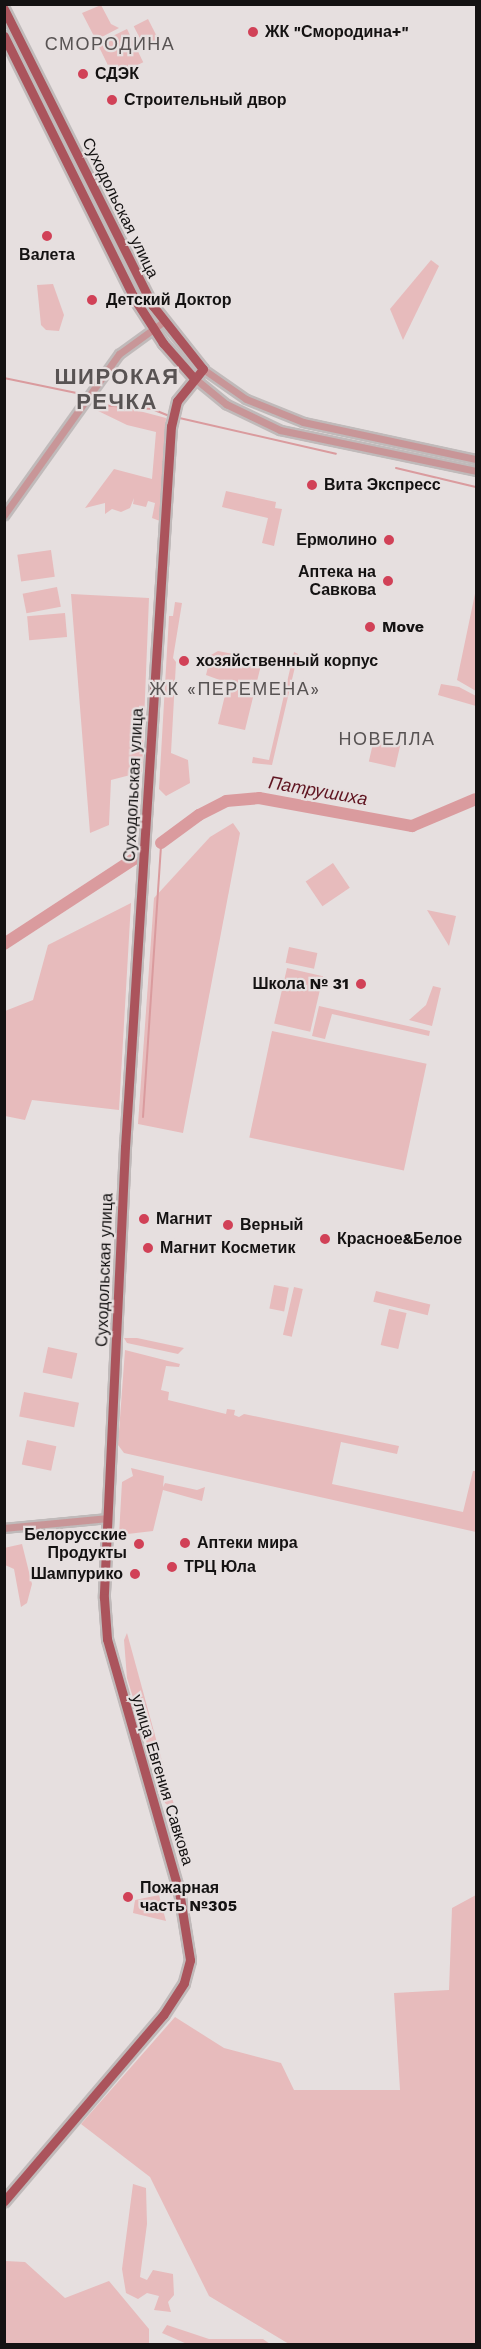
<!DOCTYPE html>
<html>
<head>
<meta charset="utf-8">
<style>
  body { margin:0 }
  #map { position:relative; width:481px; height:2349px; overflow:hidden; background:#e6dfdf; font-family:"Work Sans",sans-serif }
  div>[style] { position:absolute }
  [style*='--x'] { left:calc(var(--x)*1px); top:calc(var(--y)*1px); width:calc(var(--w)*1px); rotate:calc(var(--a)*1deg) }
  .green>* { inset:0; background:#e7bbbc; transform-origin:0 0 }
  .stream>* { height:2px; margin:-1px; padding:0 1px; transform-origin:1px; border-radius:1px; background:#da9b9e }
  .river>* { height:12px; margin:-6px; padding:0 6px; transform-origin:6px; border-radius:6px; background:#da9b9e }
  .roads { filter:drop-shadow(2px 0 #c0baba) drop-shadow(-2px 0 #c0baba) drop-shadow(0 2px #c0baba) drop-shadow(0 -2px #c0baba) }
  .minor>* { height:7px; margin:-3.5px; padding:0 3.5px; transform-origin:3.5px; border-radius:3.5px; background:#c89698 }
  .major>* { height:9px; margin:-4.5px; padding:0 4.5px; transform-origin:4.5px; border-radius:4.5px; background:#ab545c }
  .dots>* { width:16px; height:16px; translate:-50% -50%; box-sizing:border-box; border:3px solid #e6dfdf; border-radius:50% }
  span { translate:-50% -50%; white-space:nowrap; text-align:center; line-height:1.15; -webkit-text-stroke:4.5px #e6dfdf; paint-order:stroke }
  .poi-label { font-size:16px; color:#141212; font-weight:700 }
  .left { translate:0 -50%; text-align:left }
  .right { translate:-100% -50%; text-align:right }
  .street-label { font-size:16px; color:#141212 }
  .neighbourhood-label { font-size:18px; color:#585353; letter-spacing:1.5px }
  .water-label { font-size:18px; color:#601622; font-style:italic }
  .district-label { font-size:22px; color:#585353; font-weight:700; letter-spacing:1.5px }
  .frame { position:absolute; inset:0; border:6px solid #141212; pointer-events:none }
</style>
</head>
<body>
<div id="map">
  <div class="green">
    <i style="clip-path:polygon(101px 5px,111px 24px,119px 28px,96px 40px,82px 13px)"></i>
    <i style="left:148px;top:19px;width:25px;height:16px;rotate:63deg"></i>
    <i style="left:127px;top:29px;width:37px;height:33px;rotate:64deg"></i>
    <i style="clip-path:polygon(431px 260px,439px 266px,403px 340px,390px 309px)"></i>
    <i style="clip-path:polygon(53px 284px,64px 315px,59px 331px,46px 330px,41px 325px,37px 285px)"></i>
    <i style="clip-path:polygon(95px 404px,128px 408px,166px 418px,160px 521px,152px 518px,155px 503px,148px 501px,146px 507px,133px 504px,134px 498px,130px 508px,121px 512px,112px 509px,105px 514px,105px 503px,85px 508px,114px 469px,152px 479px,156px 432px,127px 425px,92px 408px)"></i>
    <i style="clip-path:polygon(226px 491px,276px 502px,275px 508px,282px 509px,274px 546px,262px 543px,268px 518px,222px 507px)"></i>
    <i style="left:51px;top:550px;width:27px;height:34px;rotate:82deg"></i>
    <i style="left:57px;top:587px;width:20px;height:35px;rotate:79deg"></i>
    <i style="clip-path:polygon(476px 589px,476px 691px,457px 680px)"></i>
    <i style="clip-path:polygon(71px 594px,149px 598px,142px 772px,111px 780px,109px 825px,90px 833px)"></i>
    <i style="clip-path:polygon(175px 602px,182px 603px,173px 658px,176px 662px,171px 753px,188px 760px,190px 783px,166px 796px,159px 789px,169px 616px,173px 616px)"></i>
    <i style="left:65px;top:613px;width:24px;height:38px;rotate:85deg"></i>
    <i style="clip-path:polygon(218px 651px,258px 659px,261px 665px,245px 730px,218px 724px,228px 683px,206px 675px,211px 655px)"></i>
    <i style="clip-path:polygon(294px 652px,298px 654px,272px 765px,252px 763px,253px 757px,269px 760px)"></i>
    <i style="clip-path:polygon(441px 684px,459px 687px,476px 696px,476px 706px,438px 695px)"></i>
    <i style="left:374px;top:739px;width:27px;height:23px;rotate:13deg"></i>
    <i style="clip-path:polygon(233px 823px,240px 833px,183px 1133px,138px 1124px,154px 898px,210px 837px)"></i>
    <i style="left:333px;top:863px;width:30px;height:33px;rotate:56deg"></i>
    <i style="clip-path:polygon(131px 903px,119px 1110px,32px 1100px,25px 1120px,5px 1116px,5px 1011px,33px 1000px,48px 945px)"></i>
    <i style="clip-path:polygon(427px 910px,456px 916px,449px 946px)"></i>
    <i style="left:289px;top:947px;width:29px;height:16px;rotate:12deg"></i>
    <i style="left:287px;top:968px;width:37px;height:57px;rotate:13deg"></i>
    <i style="clip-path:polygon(433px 986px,441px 988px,432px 1026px,409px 1020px,426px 1005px)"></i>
    <i style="clip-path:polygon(319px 1006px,430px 1031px,429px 1036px,332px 1014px,325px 1039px,312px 1036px)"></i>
    <i style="left:272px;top:1031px;width:158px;height:109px;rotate:12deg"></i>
    <i style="left:274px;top:1285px;width:15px;height:24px;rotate:11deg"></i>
    <i style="left:294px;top:1287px;width:9px;height:49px;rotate:13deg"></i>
    <i style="left:376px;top:1291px;width:56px;height:11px;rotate:14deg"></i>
    <i style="left:389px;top:1309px;width:18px;height:37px;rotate:13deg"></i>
    <i style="clip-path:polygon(124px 1338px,137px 1338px,184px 1348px,178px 1354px,127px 1343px)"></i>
    <i style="left:48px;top:1347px;width:30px;height:26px;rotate:12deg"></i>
    <i style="clip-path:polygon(125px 1350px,180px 1364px,179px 1367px,166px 1366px,161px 1390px,169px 1392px,168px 1400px,226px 1414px,227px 1409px,235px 1410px,234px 1415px,239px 1417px,244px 1414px,399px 1446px,397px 1454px,341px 1442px,332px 1484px,463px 1512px,473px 1471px,476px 1471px,476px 1532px,124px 1453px,118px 1445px)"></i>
    <i style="left:24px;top:1392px;width:56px;height:25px;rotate:11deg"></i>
    <i style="left:27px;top:1440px;width:30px;height:25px;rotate:12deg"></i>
    <i style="clip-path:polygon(131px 1468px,164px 1476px,163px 1487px,165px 1483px,197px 1490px,205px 1487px,202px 1501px,163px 1490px,153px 1531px,119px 1535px,122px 1482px,133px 1476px)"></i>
    <i style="clip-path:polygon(22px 1544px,32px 1584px,27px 1603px,21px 1607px,14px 1569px,5px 1565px,4px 1548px)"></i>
    <i style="clip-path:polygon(127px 1633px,176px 1812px,165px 1803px,127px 1678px,124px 1640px)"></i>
    <i style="clip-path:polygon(159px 1895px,166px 1921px,133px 1913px,135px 1900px)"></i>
    <i style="clip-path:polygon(476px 1895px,476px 2344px,289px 2344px,209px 2296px,150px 2177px,81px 2124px,175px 2017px,224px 2048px,281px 2063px,294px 2090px,400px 2090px,394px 1993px,449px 1990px,452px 1908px)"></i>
    <i style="clip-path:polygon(133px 2184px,146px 2188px,147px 2224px,140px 2277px,147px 2280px,153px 2270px,173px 2274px,174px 2295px,168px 2302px,171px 2312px,154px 2310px,159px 2296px,147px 2293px,138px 2299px,126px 2293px,122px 2269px)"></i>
    <i style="clip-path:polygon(5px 2261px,25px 2262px,65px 2298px,109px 2281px,149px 2329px,149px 2344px,5px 2344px)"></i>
    <i style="clip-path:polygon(167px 2325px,209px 2339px,263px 2339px,270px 2344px,187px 2344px,162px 2333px)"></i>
  </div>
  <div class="stream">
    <i style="--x:4;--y:378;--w:79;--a:11.7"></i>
    <i style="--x:81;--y:394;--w:23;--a:29"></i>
    <i style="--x:101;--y:405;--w:51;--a:4.5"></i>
    <i style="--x:152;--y:409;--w:18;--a:22"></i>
    <i style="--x:175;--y:417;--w:165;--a:12.9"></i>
    <i style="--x:396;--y:468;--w:82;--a:13.4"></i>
    <i style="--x:143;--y:1117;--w:275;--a:-86.2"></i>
  </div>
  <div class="river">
    <i style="--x:161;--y:843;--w:47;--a:-36.4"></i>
    <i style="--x:199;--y:815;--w:30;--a:-27"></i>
    <i style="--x:226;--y:801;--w:33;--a:-5"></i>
    <i style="--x:259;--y:798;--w:156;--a:10.4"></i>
    <i style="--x:412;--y:826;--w:69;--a:-22.9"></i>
    <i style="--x:4;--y:944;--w:155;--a:-33.2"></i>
  </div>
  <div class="roads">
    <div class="minor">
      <i style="--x:203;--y:369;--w:52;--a:34.9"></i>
      <i style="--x:246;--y:399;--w:61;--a:22"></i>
      <i style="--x:303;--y:422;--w:177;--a:12.1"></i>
      <i style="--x:193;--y:377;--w:43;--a:39.3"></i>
      <i style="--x:226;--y:404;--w:60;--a:25.7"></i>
      <i style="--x:280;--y:430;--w:200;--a:11.8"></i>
      <i style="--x:4;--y:515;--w:198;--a:-54.5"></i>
      <i style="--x:119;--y:354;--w:54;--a:-36"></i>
      <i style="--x:4;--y:1528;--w:104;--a:-5.5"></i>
    </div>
    <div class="major">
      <i style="--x:4;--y:9;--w:332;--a:63.4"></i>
      <i style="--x:153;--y:306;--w:80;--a:51.6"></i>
      <i style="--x:203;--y:369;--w:41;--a:129.1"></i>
      <i style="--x:177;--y:401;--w:26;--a:103"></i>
      <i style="--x:171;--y:426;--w:722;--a:93.65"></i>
      <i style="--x:125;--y:1147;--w:451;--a:92.7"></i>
      <i style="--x:104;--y:1598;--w:41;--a:85.8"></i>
      <i style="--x:107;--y:1639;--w:262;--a:74.1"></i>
      <i style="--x:179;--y:1891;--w:70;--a:80.9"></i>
      <i style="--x:190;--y:1960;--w:24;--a:105"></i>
      <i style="--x:184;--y:1983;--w:38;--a:123"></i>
      <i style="--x:163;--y:2015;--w:245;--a:130.5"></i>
      <i style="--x:4;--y:36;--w:292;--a:63.6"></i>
      <i style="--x:134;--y:298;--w:54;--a:57.2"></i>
      <i style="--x:163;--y:343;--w:45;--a:48.6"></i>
    </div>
  </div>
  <div class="dots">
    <i style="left:253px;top:32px;background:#d14157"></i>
    <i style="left:83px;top:74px;background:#d14157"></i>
    <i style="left:112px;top:100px;background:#d14157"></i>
    <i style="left:47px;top:236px;background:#d14157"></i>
    <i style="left:92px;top:300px;background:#d14157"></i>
    <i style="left:312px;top:485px;background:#d14157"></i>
    <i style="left:389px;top:540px;background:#d14157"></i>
    <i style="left:388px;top:581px;background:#d14157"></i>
    <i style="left:370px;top:627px;background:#d14157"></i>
    <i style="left:184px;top:661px;background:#d14157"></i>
    <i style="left:361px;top:984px;background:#d14157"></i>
    <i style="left:144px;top:1219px;background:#d14157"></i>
    <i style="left:228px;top:1225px;background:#d14157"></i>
    <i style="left:325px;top:1239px;background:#d14157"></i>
    <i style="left:148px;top:1248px;background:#d14157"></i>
    <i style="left:185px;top:1543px;background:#d14157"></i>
    <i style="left:139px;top:1544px;background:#d14157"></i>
    <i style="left:172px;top:1567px;background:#d14157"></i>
    <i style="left:135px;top:1574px;background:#d14157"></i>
    <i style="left:128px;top:1897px;background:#d14157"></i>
  </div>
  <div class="poi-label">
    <span class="left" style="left:265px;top:32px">ЖК "Смородина+"</span>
    <span class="left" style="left:95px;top:74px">СДЭК</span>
    <span class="left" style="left:124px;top:100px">Строительный двор</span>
    <span style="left:47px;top:255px">Валета</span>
    <span class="left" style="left:106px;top:300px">Детский Доктор</span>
    <span class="left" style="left:324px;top:485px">Вита Экспресс</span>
    <span class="right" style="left:377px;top:540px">Ермолино</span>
    <span class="right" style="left:376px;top:581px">Аптека на<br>Савкова</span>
    <span class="left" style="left:382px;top:627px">Move</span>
    <span class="left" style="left:196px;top:661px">хозяйственный корпус</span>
    <span class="right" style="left:349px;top:984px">Школа № 31</span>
    <span class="left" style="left:156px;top:1219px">Магнит</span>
    <span class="left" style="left:240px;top:1225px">Верный</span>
    <span class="left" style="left:337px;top:1239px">Красное&amp;Белое</span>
    <span class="left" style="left:160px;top:1248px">Магнит Косметик</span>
    <span class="right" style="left:127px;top:1544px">Белорусские<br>Продукты</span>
    <span class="left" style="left:197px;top:1543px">Аптеки мира</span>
    <span class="left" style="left:184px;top:1567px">ТРЦ Юла</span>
    <span class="right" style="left:123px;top:1574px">Шампурико</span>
    <span class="left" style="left:140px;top:1897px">Пожарная<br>часть №305</span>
  </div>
  <div class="street-label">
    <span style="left:120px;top:208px;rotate:64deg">Суходольская улица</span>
    <span style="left:134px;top:785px;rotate:-87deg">Суходольская улица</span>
    <span style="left:105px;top:1270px;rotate:-88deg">Суходольская улица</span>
    <span style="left:162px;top:1780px;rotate:73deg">улица Евгения Савкова</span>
  </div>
  <div class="neighbourhood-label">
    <span style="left:110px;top:44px">СМОРОДИНА</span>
    <span style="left:235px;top:689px">ЖК «ПЕРЕМЕНА»</span>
    <span style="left:387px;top:739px">НОВЕЛЛА</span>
  </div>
  <div class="water-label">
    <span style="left:318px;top:791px;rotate:10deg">Патрушиха</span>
  </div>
  <div class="district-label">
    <span style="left:117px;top:389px">ШИРОКАЯ<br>РЕЧКА</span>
  </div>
  <div class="frame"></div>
</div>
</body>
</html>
